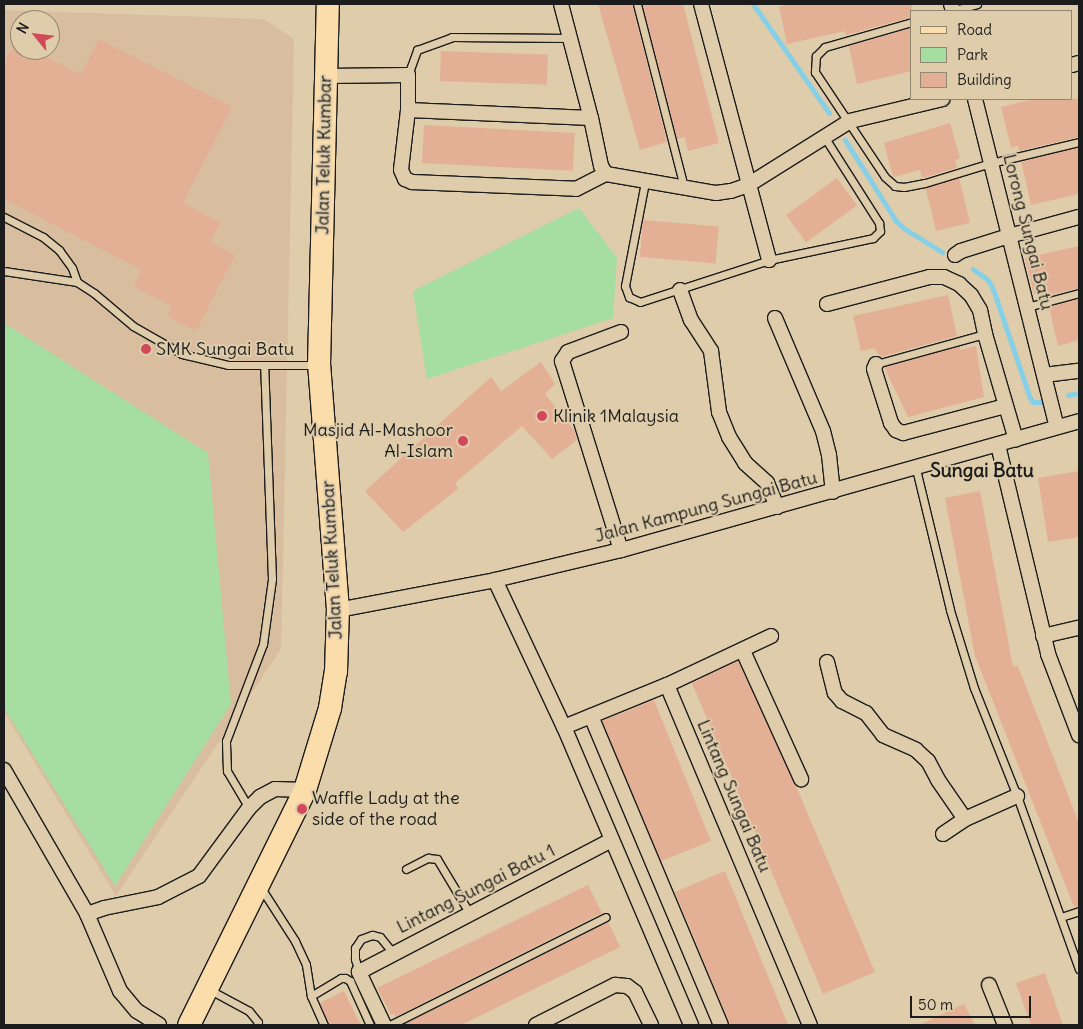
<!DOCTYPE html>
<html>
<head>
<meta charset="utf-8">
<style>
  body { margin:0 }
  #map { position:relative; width:1083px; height:1029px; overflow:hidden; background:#deccaa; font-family:Delius,sans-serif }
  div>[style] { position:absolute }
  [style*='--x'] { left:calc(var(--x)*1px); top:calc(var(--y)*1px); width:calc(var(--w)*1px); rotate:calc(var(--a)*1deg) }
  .built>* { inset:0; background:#d8bd9f }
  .green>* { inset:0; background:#a6dda0 }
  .stream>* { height:5px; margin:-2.5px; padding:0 2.5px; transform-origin:2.5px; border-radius:2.5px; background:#85d0e6 }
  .building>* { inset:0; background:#e3b095; transform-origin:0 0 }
  .roads { filter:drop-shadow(1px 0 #1c1c1c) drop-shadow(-1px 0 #1c1c1c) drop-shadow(0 1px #1c1c1c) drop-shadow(0 -1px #1c1c1c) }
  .lane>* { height:7px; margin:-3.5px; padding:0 3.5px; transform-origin:3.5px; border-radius:3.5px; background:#deccaa }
  .street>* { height:14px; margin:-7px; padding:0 7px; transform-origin:7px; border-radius:7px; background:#deccaa }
  .primary>* { height:22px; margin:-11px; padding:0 11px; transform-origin:11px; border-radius:11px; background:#faddab }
  .dots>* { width:14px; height:14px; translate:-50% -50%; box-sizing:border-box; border:2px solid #deccaa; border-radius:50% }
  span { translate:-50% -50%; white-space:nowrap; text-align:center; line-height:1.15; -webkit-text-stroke:4px #deccaa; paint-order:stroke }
  .street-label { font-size:18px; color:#1c1c1c }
  .poi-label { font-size:18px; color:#1c1c1c }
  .left { translate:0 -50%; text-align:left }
  .right { translate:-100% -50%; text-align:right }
  .neighbourhood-label { font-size:19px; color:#1c1c1c; font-weight:700 }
  .frame { position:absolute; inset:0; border:5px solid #1c1c1c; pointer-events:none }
  .legend { position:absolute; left:910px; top:10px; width:162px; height:90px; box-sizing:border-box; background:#deccaa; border:1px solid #908671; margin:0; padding:6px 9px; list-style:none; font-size:15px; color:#1c1c1c }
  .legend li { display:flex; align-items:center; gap:10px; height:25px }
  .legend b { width:25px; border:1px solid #908671 }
  .north { position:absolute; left:10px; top:10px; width:50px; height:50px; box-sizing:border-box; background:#deccaa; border:1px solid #908671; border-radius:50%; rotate:299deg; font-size:14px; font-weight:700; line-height:20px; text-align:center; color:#1c1c1c }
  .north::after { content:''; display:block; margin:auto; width:18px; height:22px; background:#d1495b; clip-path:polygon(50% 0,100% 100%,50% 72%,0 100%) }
  .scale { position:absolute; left:910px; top:996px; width:121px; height:22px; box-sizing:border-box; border:2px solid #1c1c1c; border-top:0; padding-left:6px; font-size:15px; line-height:18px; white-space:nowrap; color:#1c1c1c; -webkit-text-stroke:4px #deccaa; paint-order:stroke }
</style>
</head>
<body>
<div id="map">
  <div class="built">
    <i style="clip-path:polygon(evenodd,4px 10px,264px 19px,294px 39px,281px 649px,116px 896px,4px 712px,4px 10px,20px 20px,50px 20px,50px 50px,20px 50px,20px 20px)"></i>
  </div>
  <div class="green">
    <i style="clip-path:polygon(579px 208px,617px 258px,613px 318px,427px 379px,413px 291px)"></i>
    <i style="clip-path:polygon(4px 323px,208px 453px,231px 704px,115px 886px,4px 708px)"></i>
  </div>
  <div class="stream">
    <i style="--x:753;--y:4;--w:133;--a:55.1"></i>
    <i style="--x:845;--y:140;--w:96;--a:57.8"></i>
    <i style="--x:896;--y:221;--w:12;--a:42"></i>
    <i style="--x:905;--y:229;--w:44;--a:31.9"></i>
    <i style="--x:973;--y:269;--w:19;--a:36"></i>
    <i style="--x:988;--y:280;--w:10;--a:61"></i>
    <i style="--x:993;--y:289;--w:115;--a:71.3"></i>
    <i style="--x:1030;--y:398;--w:5;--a:53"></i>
    <i style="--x:1033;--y:402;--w:12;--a:0"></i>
    <i style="--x:1068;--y:395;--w:11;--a:-10"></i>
  </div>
  <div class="building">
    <i style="clip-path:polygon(598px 4px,632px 4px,667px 142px,640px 150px)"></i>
    <i style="clip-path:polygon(642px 4px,683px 4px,719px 143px,688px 151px,685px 137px,677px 139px)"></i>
    <i style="clip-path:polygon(791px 4px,912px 4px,912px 17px,846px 35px,845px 31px,787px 44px,779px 7px)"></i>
    <i style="clip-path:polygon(912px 28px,912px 71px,857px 84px,849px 46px)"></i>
    <i style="clip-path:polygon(99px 39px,232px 107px,183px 203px,221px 223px,210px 242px,235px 255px,196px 331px,167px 316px,172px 306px,134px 287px,142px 270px,4px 199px,4px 64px,11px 50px,33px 50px,81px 75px)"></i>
    <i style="left:441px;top:51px;width:107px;height:30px;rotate:2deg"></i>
    <i style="clip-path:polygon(1034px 99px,1079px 99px,1079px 137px,1019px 151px,1018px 146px,1011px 148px,1001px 107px)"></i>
    <i style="clip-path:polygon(950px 123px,960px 158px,955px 160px,957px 168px,922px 178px,920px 170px,893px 177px,884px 143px)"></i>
    <i style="left:424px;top:125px;width:151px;height:38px;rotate:3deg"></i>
    <i style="clip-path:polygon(1079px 147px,1079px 194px,1031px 205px,1021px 161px)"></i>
    <i style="left:837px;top:178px;width:34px;height:63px;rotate:54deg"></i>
    <i style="left:959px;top:178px;width:46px;height:35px;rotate:76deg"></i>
    <i style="left:643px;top:220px;width:76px;height:37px;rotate:5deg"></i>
    <i style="clip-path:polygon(1079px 246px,1079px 288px,1047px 296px,1045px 291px,1034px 294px,1025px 258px)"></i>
    <i style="clip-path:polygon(948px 295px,957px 336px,881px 357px,874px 348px,861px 351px,853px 316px)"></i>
    <i style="clip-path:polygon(1079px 298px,1079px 340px,1058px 346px,1049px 307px)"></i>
    <i style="clip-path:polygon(960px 346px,960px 350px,976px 346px,984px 397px,908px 417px,884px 367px)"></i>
    <i style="clip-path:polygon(541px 362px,555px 384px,545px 394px,574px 430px,577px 440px,552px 459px,522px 426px,455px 483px,458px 489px,403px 532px,365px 491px,491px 377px,501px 391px)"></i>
    <i style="clip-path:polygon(1079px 471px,1079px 537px,1048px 542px,1038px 478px)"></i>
    <i style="clip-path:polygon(980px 491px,1013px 667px,1018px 666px,1079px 823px,1079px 906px,1074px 907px,975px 656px,945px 498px)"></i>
    <i style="clip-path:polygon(738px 661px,796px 786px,875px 972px,823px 994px,692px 683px)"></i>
    <i style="left:654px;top:700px;width:152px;height:56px;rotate:68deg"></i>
    <i style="clip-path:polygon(725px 871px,788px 1025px,730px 1025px,675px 892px)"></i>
    <i style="clip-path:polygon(588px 885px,602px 913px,395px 1017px,394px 1013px,391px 1015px,377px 988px)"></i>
    <i style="clip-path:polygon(608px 922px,620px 947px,461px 1025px,401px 1025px)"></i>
    <i style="clip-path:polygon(1045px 973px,1063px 1025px,1031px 1025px,1016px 983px)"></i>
    <i style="clip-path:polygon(344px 991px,361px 1025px,330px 1025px,326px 1017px,320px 1003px)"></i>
    <i style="clip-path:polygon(964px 1004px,975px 1025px,919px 1025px)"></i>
  </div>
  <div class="roads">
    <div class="lane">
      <i style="--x:637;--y:4;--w:189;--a:75.6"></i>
      <i style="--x:951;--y:11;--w:27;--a:-15"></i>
      <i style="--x:912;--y:22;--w:91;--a:164"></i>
      <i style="--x:825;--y:47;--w:13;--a:135"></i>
      <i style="--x:816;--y:56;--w:16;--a:94"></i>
      <i style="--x:815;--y:72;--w:126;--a:56.3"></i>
      <i style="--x:885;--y:177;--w:13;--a:42"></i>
      <i style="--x:895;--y:186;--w:9;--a:6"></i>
      <i style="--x:904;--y:187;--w:21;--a:-11"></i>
      <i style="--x:925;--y:183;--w:69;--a:-16.9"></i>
      <i style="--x:991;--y:163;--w:90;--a:-13.4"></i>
      <i style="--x:408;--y:75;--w:27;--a:-70"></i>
      <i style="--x:417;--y:50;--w:37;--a:-20"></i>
      <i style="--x:452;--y:37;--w:117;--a:0.5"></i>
      <i style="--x:645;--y:182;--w:106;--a:100.9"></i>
      <i style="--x:625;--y:286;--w:12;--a:70"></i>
      <i style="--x:629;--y:297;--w:12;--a:24"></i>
      <i style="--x:640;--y:302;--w:136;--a:-18"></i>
      <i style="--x:769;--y:260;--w:106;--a:-11.9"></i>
      <i style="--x:873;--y:238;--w:10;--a:-45"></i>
      <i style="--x:880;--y:231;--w:8;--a:-97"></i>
      <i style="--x:879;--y:223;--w:101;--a:-122.4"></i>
      <i style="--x:4;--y:217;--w:44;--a:27.1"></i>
      <i style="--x:43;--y:237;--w:21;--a:39"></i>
      <i style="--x:59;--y:250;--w:22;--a:54"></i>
      <i style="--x:72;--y:268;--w:15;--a:70"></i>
      <i style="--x:4;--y:271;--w:74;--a:8.6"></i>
      <i style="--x:77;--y:282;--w:20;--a:33"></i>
      <i style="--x:94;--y:293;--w:51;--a:40.2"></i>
      <i style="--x:133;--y:326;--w:56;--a:29.7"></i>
      <i style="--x:182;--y:354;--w:47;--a:13.4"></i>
      <i style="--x:228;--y:365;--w:88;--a:0"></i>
      <i style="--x:1027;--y:307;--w:54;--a:-15.1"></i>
      <i style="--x:876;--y:364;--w:113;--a:-15.4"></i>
      <i style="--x:916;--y:469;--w:145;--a:76.4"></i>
      <i style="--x:950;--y:610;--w:82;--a:72.9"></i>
      <i style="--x:974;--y:688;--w:116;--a:68.3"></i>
      <i style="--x:1017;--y:796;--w:184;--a:70.3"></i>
      <i style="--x:249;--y:808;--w:43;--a:-120.7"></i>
      <i style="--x:227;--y:771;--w:30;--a:-92"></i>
      <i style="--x:226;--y:741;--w:104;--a:-69.1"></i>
      <i style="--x:263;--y:644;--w:66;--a:-82.1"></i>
      <i style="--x:272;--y:579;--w:214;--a:-92.1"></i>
      <i style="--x:406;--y:869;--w:25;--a:-27"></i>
      <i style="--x:428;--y:858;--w:9;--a:6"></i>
      <i style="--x:437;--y:859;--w:64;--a:59"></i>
      <i style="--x:261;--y:888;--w:63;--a:57.3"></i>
      <i style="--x:295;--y:941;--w:26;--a:65"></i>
      <i style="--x:306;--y:965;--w:31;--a:81"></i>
      <i style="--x:311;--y:996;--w:32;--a:66"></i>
      <i style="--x:1061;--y:917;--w:19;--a:-18"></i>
      <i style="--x:359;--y:972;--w:14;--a:-107"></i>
      <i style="--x:355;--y:959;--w:11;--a:-90"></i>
      <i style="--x:355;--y:948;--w:11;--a:-56"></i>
      <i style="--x:361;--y:939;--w:12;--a:-20"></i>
      <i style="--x:372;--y:935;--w:8;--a:14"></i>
      <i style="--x:380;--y:937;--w:21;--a:51"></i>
      <i style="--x:210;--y:990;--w:44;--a:28.3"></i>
      <i style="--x:249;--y:1011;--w:14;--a:51"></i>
      <i style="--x:258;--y:1022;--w:3;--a:108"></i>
      <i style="--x:311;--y:996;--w:35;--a:-31"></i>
      <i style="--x:341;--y:978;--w:4;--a:0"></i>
      <i style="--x:345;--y:978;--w:6;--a:31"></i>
      <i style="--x:350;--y:981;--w:48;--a:65.6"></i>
      <i style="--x:390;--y:1025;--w:241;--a:-26.6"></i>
    </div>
    <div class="street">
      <i style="--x:561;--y:4;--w:118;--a:75.3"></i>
      <i style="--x:591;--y:118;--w:49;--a:78.2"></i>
      <i style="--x:601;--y:166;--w:9;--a:58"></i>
      <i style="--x:701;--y:4;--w:265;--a:75.1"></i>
      <i style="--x:951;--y:4;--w:7;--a:74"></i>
      <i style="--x:1072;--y:65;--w:7;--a:-16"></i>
      <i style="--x:326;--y:76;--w:82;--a:-0.7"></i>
      <i style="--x:408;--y:75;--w:35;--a:90"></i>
      <i style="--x:408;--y:110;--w:60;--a:96.7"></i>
      <i style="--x:401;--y:170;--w:10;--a:66"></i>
      <i style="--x:405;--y:179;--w:8;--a:23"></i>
      <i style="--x:412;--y:182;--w:164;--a:2.4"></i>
      <i style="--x:576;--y:189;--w:34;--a:-27"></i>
      <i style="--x:975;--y:99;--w:338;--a:76"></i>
      <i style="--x:408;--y:110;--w:183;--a:2.5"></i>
      <i style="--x:606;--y:174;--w:112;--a:9.8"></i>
      <i style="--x:716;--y:193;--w:15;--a:-8"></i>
      <i style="--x:731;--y:191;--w:18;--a:-19"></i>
      <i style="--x:748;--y:185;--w:120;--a:-32.1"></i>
      <i style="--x:850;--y:121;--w:95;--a:-13.4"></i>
      <i style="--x:955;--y:255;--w:7;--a:-34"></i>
      <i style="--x:961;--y:251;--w:50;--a:-17.4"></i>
      <i style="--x:1009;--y:236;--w:73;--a:-15.2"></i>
      <i style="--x:680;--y:290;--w:32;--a:70"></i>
      <i style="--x:691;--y:320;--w:37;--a:57"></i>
      <i style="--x:711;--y:351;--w:62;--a:82.5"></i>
      <i style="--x:719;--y:412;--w:27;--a:68"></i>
      <i style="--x:729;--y:437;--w:31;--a:58"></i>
      <i style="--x:745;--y:463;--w:30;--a:42"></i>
      <i style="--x:767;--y:483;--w:26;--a:67"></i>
      <i style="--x:827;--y:304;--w:106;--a:-14.8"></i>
      <i style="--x:929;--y:277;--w:15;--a:0"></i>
      <i style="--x:944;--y:277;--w:17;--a:25"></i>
      <i style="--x:959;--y:284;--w:16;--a:43"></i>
      <i style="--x:971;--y:295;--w:17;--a:59"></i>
      <i style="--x:980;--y:310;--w:25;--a:78"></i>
      <i style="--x:985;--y:334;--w:110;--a:73.7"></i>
      <i style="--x:775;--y:318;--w:123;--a:67"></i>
      <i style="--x:823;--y:431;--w:25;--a:76"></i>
      <i style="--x:829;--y:455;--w:37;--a:84"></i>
      <i style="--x:621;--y:332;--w:57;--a:159.3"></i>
      <i style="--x:568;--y:352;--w:11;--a:124"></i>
      <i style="--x:562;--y:361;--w:198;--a:72.7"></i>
      <i style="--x:876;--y:364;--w:5;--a:112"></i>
      <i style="--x:874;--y:369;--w:57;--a:72.5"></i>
      <i style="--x:891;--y:423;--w:9;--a:54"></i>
      <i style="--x:896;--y:430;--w:8;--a:23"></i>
      <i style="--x:903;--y:433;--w:106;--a:-14.8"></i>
      <i style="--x:1044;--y:375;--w:35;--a:-7"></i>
      <i style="--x:998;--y:445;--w:215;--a:76.5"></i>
      <i style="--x:1048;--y:654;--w:87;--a:69.1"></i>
      <i style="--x:495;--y:580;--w:162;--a:64.9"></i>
      <i style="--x:564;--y:727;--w:324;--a:66.9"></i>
      <i style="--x:338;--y:610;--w:160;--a:-10.8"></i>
      <i style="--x:495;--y:580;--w:130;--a:-13.4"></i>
      <i style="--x:621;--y:550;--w:476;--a:-15.7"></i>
      <i style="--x:1043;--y:636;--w:37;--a:-13"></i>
      <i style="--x:743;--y:651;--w:141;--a:65.6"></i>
      <i style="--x:827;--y:662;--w:32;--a:76"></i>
      <i style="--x:835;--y:693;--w:11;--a:49"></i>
      <i style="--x:842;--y:701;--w:27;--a:27"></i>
      <i style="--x:866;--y:713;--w:28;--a:52"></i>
      <i style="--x:883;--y:735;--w:36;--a:24"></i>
      <i style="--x:916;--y:750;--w:16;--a:43"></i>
      <i style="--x:928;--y:761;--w:21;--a:62"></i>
      <i style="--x:938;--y:780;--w:47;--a:55.3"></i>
      <i style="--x:667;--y:685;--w:369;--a:67.2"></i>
      <i style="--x:591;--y:716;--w:335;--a:67.2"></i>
      <i style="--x:564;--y:727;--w:111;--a:-22.2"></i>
      <i style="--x:667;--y:685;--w:115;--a:-25.2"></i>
      <i style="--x:4;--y:770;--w:166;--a:60"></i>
      <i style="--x:87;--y:914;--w:84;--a:66.8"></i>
      <i style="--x:120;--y:991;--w:26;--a:50"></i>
      <i style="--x:137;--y:1011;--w:26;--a:32"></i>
      <i style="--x:943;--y:834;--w:27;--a:-34"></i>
      <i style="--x:965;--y:819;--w:57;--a:-23.9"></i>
      <i style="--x:87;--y:914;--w:18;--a:-19"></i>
      <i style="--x:104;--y:908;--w:55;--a:-11.5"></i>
      <i style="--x:158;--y:897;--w:46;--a:-27.1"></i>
      <i style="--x:199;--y:876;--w:84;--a:-53.7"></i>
      <i style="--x:249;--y:808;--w:16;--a:-45"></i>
      <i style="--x:260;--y:797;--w:17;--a:-28"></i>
      <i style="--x:275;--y:789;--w:30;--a:2"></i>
      <i style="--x:989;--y:985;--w:43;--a:68.2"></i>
      <i style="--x:384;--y:1025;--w:59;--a:-115.3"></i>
      <i style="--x:359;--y:972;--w:284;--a:-27.6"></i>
      <i style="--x:536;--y:1025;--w:89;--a:-26.9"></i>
      <i style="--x:615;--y:985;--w:12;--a:5"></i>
      <i style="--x:627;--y:986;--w:10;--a:37"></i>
      <i style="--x:635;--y:992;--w:37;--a:64"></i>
    </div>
    <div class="primary">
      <i style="--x:189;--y:1025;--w:262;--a:-63.7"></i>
      <i style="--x:305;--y:790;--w:86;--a:-73"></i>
      <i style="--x:330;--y:708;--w:36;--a:-81"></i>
      <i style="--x:336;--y:672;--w:62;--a:-88.2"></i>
      <i style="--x:338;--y:610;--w:246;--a:-94.4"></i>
      <i style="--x:319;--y:365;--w:361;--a:-88.6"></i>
    </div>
  </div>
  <div class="dots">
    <i style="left:146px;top:349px;background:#d1495b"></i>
    <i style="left:542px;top:416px;background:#d1495b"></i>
    <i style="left:463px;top:441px;background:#d1495b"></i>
    <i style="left:302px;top:809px;background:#d1495b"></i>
  </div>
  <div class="street-label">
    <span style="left:324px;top:155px;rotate:-89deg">Jalan Teluk Kumbar</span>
    <span style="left:1028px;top:232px;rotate:76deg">Lorong Sungai Batu</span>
    <span style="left:706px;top:507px;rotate:-15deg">Jalan Kampung Sungai Batu</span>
    <span style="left:332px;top:560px;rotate:-93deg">Jalan Teluk Kumbar</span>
    <span style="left:734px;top:796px;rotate:67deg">Lintang Sungai Batu</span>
    <span style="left:476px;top:889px;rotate:-27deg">Lintang Sungai Batu 1</span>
  </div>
  <div class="poi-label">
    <span class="left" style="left:156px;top:349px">SMK Sungai Batu</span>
    <span class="left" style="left:553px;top:416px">Klinik 1Malaysia</span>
    <span class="right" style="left:453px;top:441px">Masjid Al-Mashoor<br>Al-Islam</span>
    <span class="left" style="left:312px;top:809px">Waffle Lady at the<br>side of the road</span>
  </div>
  <div class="neighbourhood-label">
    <span style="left:982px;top:471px">Sungai Batu</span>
  </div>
  <div class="frame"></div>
  <ul class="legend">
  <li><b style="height:6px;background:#faddab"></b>Road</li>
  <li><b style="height:14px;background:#a6dda0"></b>Park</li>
  <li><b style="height:14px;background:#e3b095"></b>Building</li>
  </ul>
  <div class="north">N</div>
  <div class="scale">50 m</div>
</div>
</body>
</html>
